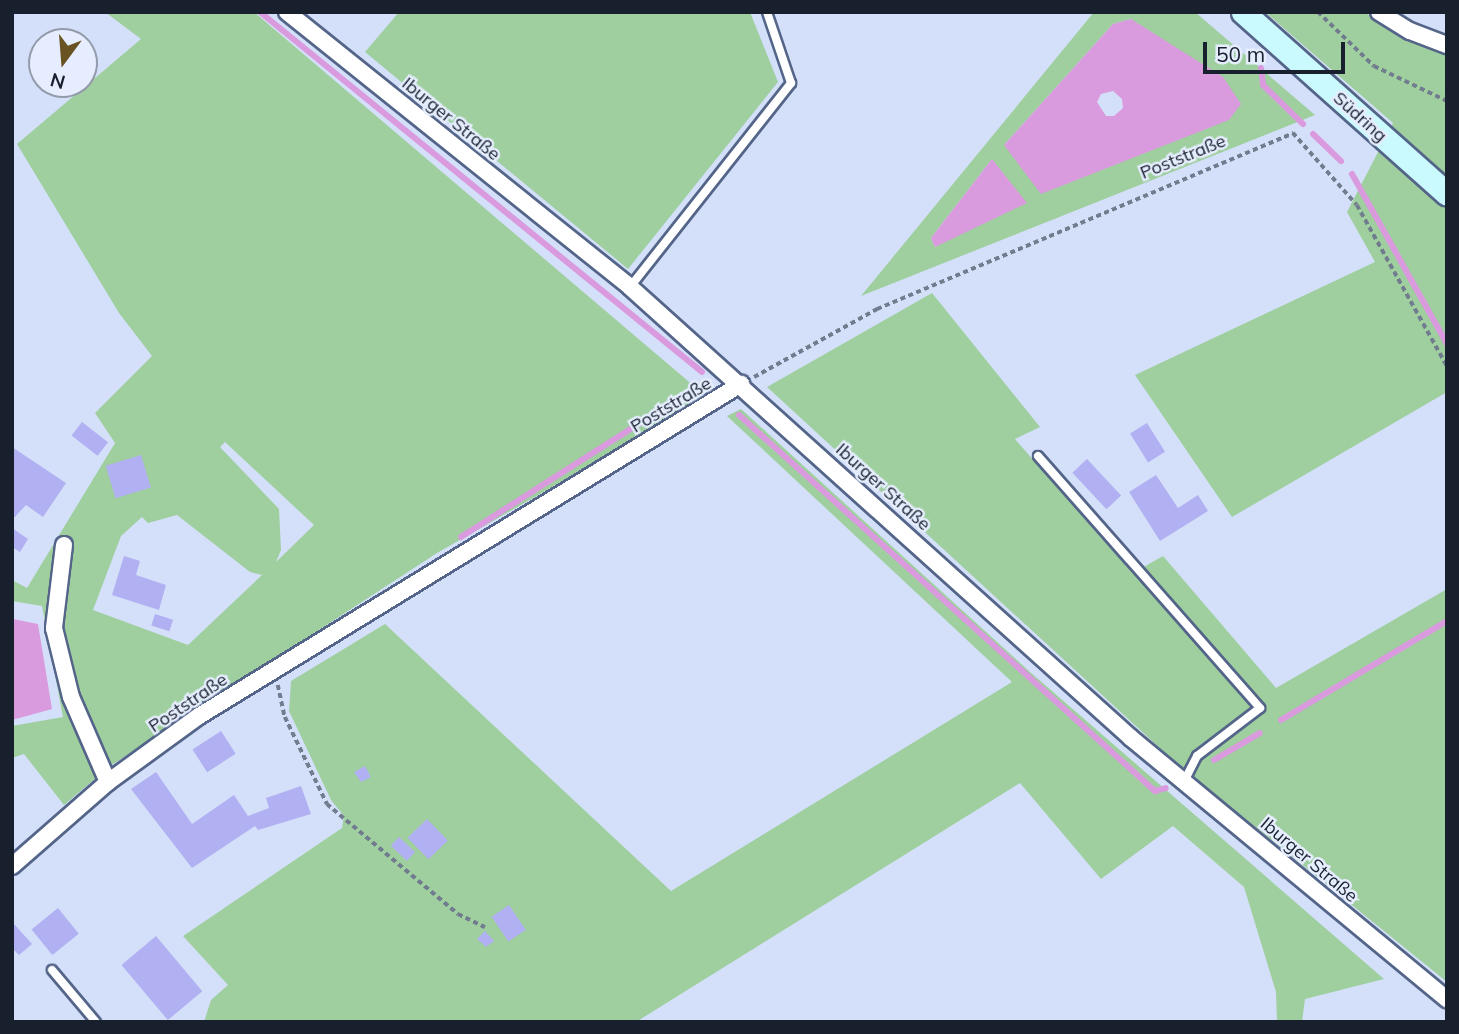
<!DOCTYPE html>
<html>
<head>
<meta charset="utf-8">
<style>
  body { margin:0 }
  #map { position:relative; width:1459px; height:1034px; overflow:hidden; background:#d4e0f9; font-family:Mulish,sans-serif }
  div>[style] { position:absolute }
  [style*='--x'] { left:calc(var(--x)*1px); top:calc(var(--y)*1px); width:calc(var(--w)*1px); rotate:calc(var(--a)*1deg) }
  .green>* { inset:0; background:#9fcf9f }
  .water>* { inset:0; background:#da9ade }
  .stream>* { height:6px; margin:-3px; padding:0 3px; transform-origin:3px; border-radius:3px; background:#da9ade }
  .building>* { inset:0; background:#b0b0f2; transform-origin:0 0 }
  .path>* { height:3.5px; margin-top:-1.75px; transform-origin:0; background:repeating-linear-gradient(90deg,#727c8f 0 5px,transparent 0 8.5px) }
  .roads { filter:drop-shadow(2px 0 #546589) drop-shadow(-2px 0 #546589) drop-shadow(0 2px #546589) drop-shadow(0 -2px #546589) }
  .service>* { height:8px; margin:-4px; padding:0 4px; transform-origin:4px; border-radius:4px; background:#fff }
  .minor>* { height:16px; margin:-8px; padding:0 8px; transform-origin:8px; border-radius:8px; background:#fff }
  .secondary>* { height:23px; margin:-11.5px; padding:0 11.5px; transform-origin:11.5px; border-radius:11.5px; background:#cbfafe }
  span { translate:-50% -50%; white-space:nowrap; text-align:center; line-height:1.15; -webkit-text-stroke:5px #e5edfe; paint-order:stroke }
  .street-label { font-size:18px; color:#18202e }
  .frame { position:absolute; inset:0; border:14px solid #18202e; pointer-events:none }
  .north { position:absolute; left:28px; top:28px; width:70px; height:70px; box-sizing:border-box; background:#e5edfe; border:2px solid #939bab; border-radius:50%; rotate:196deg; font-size:19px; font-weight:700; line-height:28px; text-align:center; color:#18202e }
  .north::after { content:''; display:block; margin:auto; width:24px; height:32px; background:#695323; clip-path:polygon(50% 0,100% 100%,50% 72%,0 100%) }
  .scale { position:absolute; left:1203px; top:42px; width:142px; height:32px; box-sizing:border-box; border:4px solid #18202e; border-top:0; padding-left:9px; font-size:21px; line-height:24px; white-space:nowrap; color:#18202e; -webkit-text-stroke:5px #e5edfe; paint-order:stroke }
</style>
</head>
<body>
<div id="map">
  <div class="green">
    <i style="clip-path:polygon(evenodd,105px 12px,254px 12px,708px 398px,437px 553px,110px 766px,64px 805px,24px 754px,12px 758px,12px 726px,63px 717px,42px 606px,12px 601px,12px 580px,27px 588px,115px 443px,95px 413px,152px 356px,119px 313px,17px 144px,141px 39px,105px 12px,225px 442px,314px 525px,276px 562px,281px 550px,279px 509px,220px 447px,225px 442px,105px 12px,177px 515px,250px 572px,262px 575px,188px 645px,93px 610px,121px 536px,142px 517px,148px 523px,177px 515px)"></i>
    <i style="clip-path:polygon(399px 12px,750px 12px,778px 82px,628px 269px,365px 52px)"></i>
    <i style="clip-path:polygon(evenodd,1094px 12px,1195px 12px,1315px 115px,861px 296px,1094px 12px,1131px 19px,1229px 120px,1004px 145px,1113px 24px,1131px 19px,1094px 12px,992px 159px,936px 247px,935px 247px,931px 238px,992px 159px)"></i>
    <i style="clip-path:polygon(1265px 12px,1364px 12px,1409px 40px,1447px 52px,1447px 392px,1232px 517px,1135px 375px,1375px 262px,1347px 212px,1393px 123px)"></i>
    <i style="clip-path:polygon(932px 293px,1040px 427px,1015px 439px,1133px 573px,1163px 556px,1276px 688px,1447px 589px,1447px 982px,1175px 762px,767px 387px)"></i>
    <i style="clip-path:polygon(741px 409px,1030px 672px,1384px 979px,1305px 999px,1302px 1022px,1277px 1022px,1276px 992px,1244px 887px,1173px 826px,1101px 879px,1020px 783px,636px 1022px,204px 1022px,211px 1000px,228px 985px,183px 936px,342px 828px,344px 816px,331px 800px,289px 711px,291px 681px,385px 624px,671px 891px,1012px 682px,727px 416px)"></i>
  </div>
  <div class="water">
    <i style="clip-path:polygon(evenodd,1131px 19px,1223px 77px,1241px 104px,1229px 120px,1041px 194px,1004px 145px,1113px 24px,1131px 19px,1113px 91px,1122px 99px,1123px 108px,1114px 116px,1106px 116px,1097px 102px,1101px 94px,1113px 91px)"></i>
    <i style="clip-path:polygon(992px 159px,1027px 203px,935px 247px,931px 238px)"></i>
    <i style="clip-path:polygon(13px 619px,38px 624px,52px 709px,12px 720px)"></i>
  </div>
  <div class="stream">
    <i style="--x:260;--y:12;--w:570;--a:39.16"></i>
    <i style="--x:1261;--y:68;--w:17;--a:83"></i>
    <i style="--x:1263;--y:85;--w:56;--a:44.3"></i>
    <i style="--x:1313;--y:134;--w:39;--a:44"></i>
    <i style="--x:1352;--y:174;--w:195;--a:60.8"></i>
    <i style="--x:739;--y:415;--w:561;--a:42.11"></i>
    <i style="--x:1155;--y:791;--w:11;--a:-15"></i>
    <i style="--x:461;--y:537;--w:268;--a:-32.5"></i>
    <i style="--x:1281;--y:720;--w:193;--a:-30.8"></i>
    <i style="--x:1214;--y:760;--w:53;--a:-30.4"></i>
  </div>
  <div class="building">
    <i style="left:82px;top:422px;width:33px;height:17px;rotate:38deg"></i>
    <i style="left:1147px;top:423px;width:34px;height:20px;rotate:58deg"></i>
    <i style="clip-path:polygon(12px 447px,66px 483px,43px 517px,26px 505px,12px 520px)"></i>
    <i style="left:141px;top:455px;width:34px;height:37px;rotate:73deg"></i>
    <i style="left:1087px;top:459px;width:50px;height:20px;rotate:47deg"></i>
    <i style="clip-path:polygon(1156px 475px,1178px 508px,1198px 495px,1208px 511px,1160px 541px,1129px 492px)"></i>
    <i style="clip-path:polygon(12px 528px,28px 539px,20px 552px,12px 547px)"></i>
    <i style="clip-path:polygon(124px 556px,140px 561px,136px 575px,166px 585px,159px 610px,112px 595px)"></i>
    <i style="left:155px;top:614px;width:19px;height:12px;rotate:18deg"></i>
    <i style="left:221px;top:731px;width:27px;height:34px;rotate:57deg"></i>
    <i style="clip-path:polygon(365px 766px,371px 777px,361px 782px,354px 772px)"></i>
    <i style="clip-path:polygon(156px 772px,192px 824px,234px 795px,248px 816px,269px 808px,266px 798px,301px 786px,311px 814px,258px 830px,255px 826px,192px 868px,131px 789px)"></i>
    <i style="left:427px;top:819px;width:30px;height:27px;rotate:46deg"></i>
    <i style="left:399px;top:837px;width:22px;height:12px;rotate:43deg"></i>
    <i style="left:509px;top:905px;width:30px;height:21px;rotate:56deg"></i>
    <i style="left:58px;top:908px;width:33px;height:34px;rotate:51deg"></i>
    <i style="clip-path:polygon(14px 924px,32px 944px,19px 955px,12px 948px)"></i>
    <i style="clip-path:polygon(485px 931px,494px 941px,486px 947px,477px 939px)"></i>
    <i style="left:156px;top:936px;width:72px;height:45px;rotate:50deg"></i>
  </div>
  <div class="path">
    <i style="--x:1318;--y:12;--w:78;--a:44"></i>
    <i style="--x:1374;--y:66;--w:81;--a:25.6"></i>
    <i style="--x:754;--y:377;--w:141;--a:-28.9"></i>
    <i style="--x:877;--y:309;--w:452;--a:-22.9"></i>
    <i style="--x:1293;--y:133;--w:96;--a:48.4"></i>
    <i style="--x:1357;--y:205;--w:184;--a:60.8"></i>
    <i style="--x:278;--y:685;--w:33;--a:78"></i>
    <i style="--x:285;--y:717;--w:97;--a:64.2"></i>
    <i style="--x:327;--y:804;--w:171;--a:40"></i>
    <i style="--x:458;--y:914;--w:30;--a:26"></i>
  </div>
  <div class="roads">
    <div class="service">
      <i style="--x:630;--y:287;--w:260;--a:-51.7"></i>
      <i style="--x:791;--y:83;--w:75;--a:-108.7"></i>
      <i style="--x:1038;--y:456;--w:336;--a:48.6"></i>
      <i style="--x:1260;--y:708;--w:79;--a:142.7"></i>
      <i style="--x:1197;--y:756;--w:29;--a:117"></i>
      <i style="--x:52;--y:970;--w:68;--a:49.8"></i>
    </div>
    <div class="minor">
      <i style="--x:287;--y:12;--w:440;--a:38.7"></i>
      <i style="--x:630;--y:287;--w:674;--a:41.99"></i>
      <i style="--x:1131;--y:738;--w:410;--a:39.6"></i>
      <i style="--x:1379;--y:12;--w:36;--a:32"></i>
      <i style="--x:1410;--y:31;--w:40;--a:21"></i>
      <i style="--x:64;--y:545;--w:84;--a:96.9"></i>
      <i style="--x:54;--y:628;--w:71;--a:76.2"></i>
      <i style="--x:71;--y:697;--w:93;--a:66.5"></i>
      <i style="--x:12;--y:866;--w:128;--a:-41.2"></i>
      <i style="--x:108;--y:782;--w:112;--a:-36"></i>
      <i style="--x:199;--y:716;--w:636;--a:-31.49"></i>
    </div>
    <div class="secondary">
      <i style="--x:1243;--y:12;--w:273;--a:41.7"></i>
    </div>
  </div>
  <div class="street-label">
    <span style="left:1360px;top:117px;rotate:42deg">Südring</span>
    <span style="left:451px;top:119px;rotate:39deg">Iburger Straße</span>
    <span style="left:1183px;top:157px;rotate:-22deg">Poststraße</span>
    <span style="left:671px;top:405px;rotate:-31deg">Poststraße</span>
    <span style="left:883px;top:487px;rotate:42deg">Iburger Straße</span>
    <span style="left:188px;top:703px;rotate:-34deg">Poststraße</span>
    <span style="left:1309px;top:860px;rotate:40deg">Iburger Straße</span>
  </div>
  <div class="frame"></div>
  <div class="north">N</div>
  <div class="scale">50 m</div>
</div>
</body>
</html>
